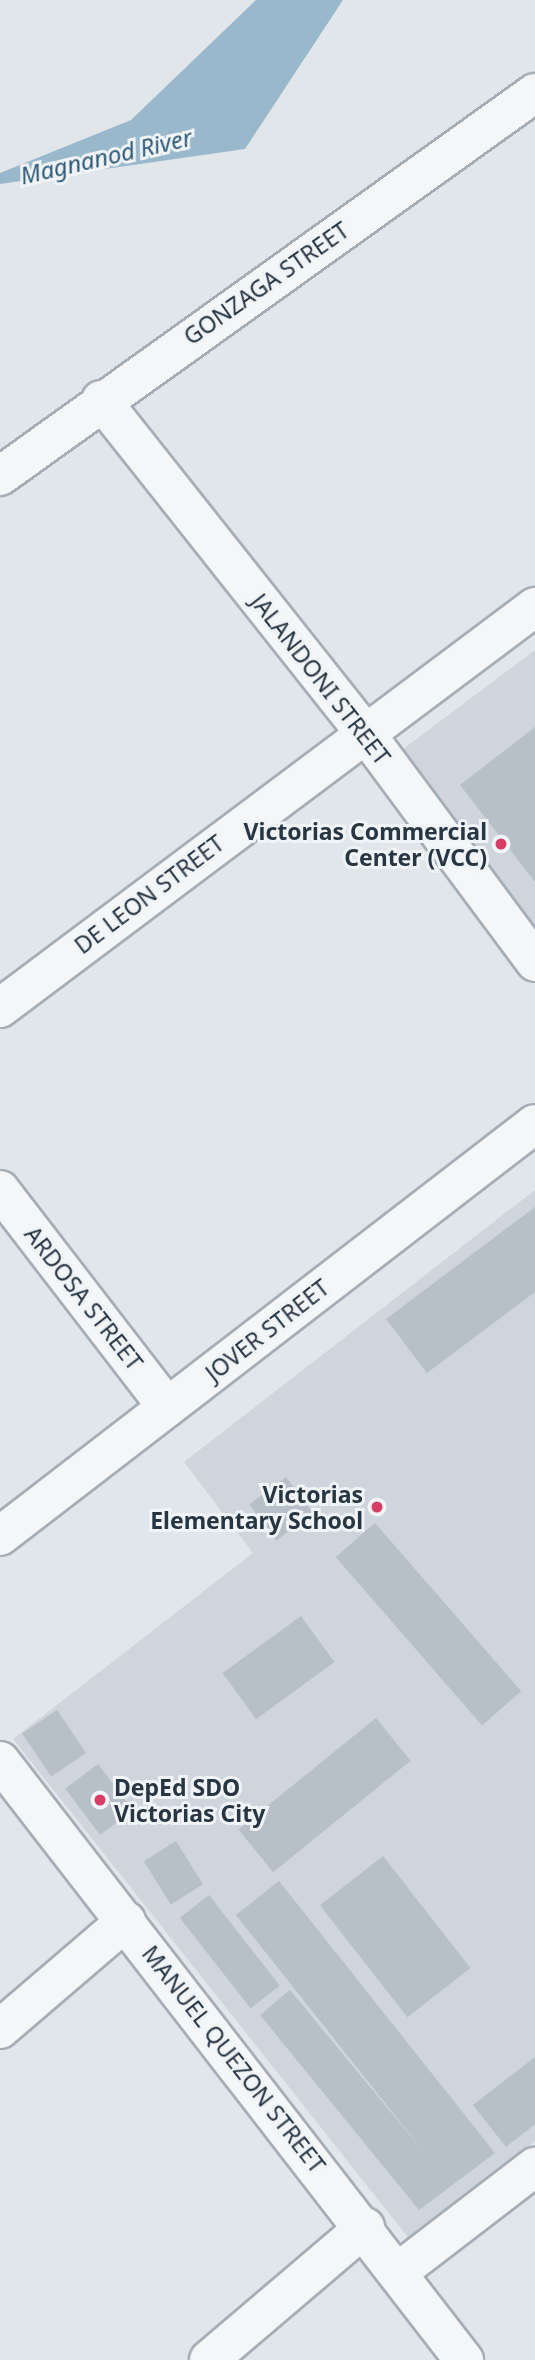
<!DOCTYPE html>
<html>
<head>
<meta charset="utf-8">
<style>
  body { margin:0 }
  #map { position:relative; width:535px; height:2360px; overflow:hidden; background:#e1e6ea; font-family:"Noto Sans",sans-serif }
  div>[style] { position:absolute }
  [style*='--x'] { left:calc(var(--x)*1px); top:calc(var(--y)*1px); width:calc(var(--w)*1px); rotate:calc(var(--a)*1deg) }
  .built>* { inset:0; background:#ced5dc }
  .water>* { inset:0; background:#99b8cc }
  .building>* { inset:0; background:#b7bfc8; transform-origin:0 0 }
  .roads { filter:drop-shadow(2px 0 #a6adb5) drop-shadow(-2px 0 #a6adb5) drop-shadow(0 2px #a6adb5) drop-shadow(0 -2px #a6adb5) }
  .minor>* { height:38px; margin:-19px; padding:0 19px; transform-origin:19px; border-radius:19px; background:#f4f6f8 }
  .dots>* { width:19px; height:19px; translate:-50% -50%; box-sizing:border-box; border:4px solid #f0f4f7; border-radius:50% }
  span { translate:-50% -50%; white-space:nowrap; text-align:center; line-height:1.15; -webkit-text-stroke:6px #f0f4f7; paint-order:stroke }
  .street-label { font-size:23px; color:#283543 }
  .poi-label { font-size:23px; color:#283543; font-weight:700 }
  .right { translate:-100% -50%; text-align:right }
  .left { translate:0 -50%; text-align:left }
  .water-label { font-size:24px; color:#2f5a79; font-style:italic }
</style>
</head>
<body>
<div id="map">
  <div class="built">
    <i style="clip-path:polygon(535px 650px,535px 936px,399px 752px)"></i>
    <i style="clip-path:polygon(535px 1190px,535px 2141px,411px 2241px,13px 1739px,253px 1553px,184px 1462px)"></i>
  </div>
  <div class="water">
    <i style="clip-path:polygon(256px 0,343px 0,245px 149px,0 184px,0 173px,131px 120px)"></i>
  </div>
  <div class="building">
    <i style="clip-path:polygon(535px 727px,535px 882px,460px 785px)"></i>
    <i style="clip-path:polygon(535px 1207px,535px 1292px,427px 1373px,386px 1319px)"></i>
    <i style="left:286px;top:1477px;width:45px;height:46px;rotate:53deg"></i>
    <i style="left:375px;top:1523px;width:223px;height:52px;rotate:49deg"></i>
    <i style="left:301px;top:1616px;width:57px;height:97px;rotate:54deg"></i>
    <i style="left:57px;top:1710px;width:52px;height:42px;rotate:56deg"></i>
    <i style="left:376px;top:1718px;width:55px;height:177px;rotate:51deg"></i>
    <i style="left:98px;top:1764px;width:58px;height:41px;rotate:53deg"></i>
    <i style="left:176px;top:1841px;width:51px;height:38px;rotate:58deg"></i>
    <i style="left:383px;top:1856px;width:142px;height:80px;rotate:52deg"></i>
    <i style="clip-path:polygon(279px 1881px,495px 2153px,419px 2210px,260px 2015px,290px 1990px,427px 2156px,236px 1915px)"></i>
    <i style="left:209px;top:1895px;width:115px;height:37px;rotate:52deg"></i>
    <i style="clip-path:polygon(535px 2057px,535px 2124px,506px 2147px,473px 2105px)"></i>
  </div>
  <div class="roads">
    <div class="minor">
      <i style="--x:101;--y:400;--w:421;--a:51.6"></i>
      <i style="--x:363;--y:730;--w:289;--a:53.4"></i>
      <i style="--x:0;--y:476;--w:658;--a:-35.6"></i>
      <i style="--x:0;--y:1008;--w:669;--a:-36.85"></i>
      <i style="--x:0;--y:1190;--w:274;--a:52.4"></i>
      <i style="--x:0;--y:1536;--w:675;--a:-37.6"></i>
      <i style="--x:0;--y:1761;--w:758;--a:52.24"></i>
      <i style="--x:0;--y:2029;--w:166;--a:-40.6"></i>
      <i style="--x:398;--y:2272;--w:173;--a:-37.5"></i>
      <i style="--x:209;--y:2360;--w:205;--a:-40.4"></i>
    </div>
  </div>
  <div class="dots">
    <i style="left:501px;top:844px;background:#d63e68"></i>
    <i style="left:377px;top:1507px;background:#d63e68"></i>
    <i style="left:100px;top:1800px;background:#d63e68"></i>
  </div>
  <div class="street-label">
    <span style="left:266px;top:283px;rotate:-35deg">GONZAGA STREET</span>
    <span style="left:321px;top:679px;rotate:52deg">JALANDONI STREET</span>
    <span style="left:149px;top:894px;rotate:-37deg">DE LEON STREET</span>
    <span style="left:84px;top:1298px;rotate:52deg">ARDOSA STREET</span>
    <span style="left:267px;top:1330px;rotate:-38deg">JOVER STREET</span>
    <span style="left:234px;top:2059px;rotate:52deg">MANUEL QUEZON STREET</span>
  </div>
  <div class="poi-label">
    <span class="right" style="left:487px;top:844px">Victorias Commercial<br>Center (VCC)</span>
    <span class="right" style="left:363px;top:1507px">Victorias<br>Elementary School</span>
    <span class="left" style="left:114px;top:1800px">DepEd SDO<br>Victorias City</span>
  </div>
  <div class="water-label">
    <span style="left:106px;top:156px;rotate:-13deg">Magnanod River</span>
  </div>
</div>
</body>
</html>
